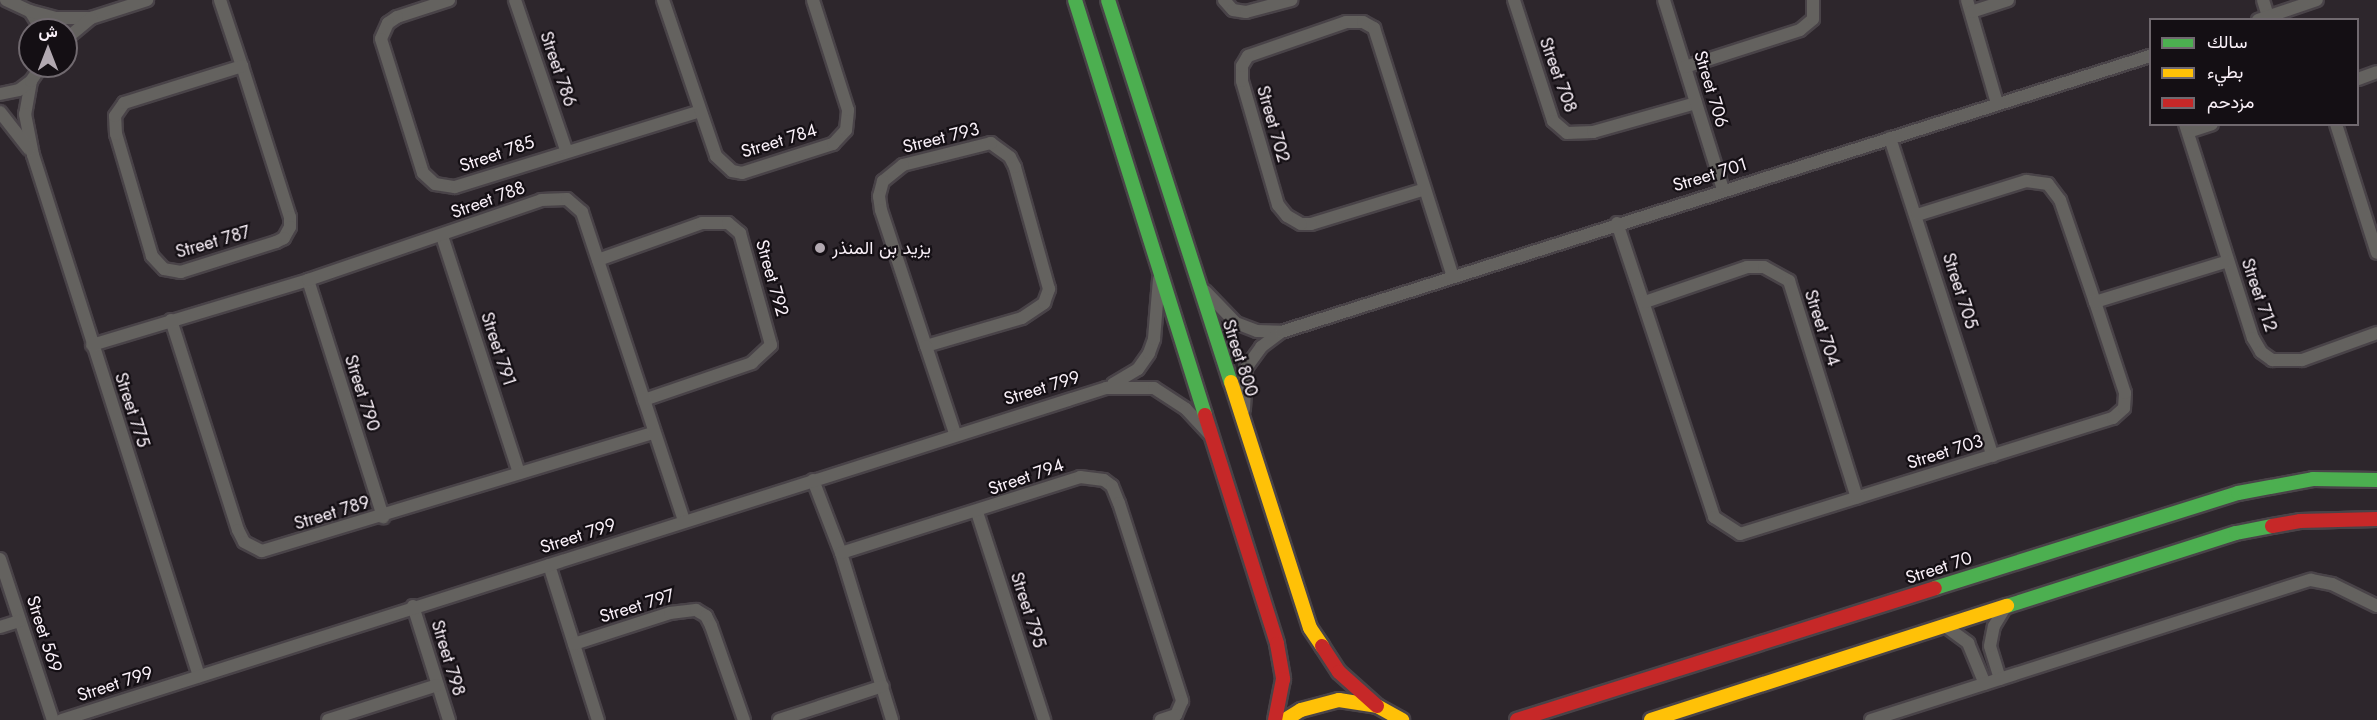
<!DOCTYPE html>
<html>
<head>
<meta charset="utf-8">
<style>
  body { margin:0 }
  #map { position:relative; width:2377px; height:720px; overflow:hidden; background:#2d262c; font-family:Jost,Vazirmatn,sans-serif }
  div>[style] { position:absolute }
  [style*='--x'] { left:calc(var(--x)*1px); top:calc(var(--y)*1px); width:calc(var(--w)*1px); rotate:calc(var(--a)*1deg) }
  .roads { filter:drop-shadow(2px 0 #494348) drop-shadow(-2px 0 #494348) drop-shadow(0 2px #494348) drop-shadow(0 -2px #494348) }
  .street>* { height:12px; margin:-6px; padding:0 6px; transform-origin:6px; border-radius:6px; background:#64625f }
  .fast>* { height:14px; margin:-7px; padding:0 7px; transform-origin:7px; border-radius:7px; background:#4caf50 }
  .slow>* { height:14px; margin:-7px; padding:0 7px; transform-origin:7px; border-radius:7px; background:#ffc107 }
  .jam>* { height:14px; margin:-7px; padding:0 7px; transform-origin:7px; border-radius:7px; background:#c62828 }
  .dots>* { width:16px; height:16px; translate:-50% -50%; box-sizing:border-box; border:3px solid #140f14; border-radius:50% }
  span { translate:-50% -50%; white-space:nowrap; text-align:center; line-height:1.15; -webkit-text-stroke:4.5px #140f14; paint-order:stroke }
  .street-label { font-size:18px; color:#f9f0f8 }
  .poi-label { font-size:18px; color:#f9f0f8 }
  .left { translate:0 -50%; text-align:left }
  .legend { position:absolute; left:2149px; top:18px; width:210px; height:108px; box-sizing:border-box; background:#140f14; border:2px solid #70696f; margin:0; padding:8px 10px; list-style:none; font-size:18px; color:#f9f0f8 }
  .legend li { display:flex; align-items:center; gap:12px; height:30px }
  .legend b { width:30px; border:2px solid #70696f }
  .north { position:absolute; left:18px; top:18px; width:60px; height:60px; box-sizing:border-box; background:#140f14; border:2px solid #70696f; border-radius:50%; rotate:0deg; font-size:16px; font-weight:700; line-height:24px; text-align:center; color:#f9f0f8 }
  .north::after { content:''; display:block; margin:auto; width:21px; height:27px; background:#b2a9b1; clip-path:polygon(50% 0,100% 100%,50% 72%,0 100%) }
</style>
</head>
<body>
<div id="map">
  <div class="roads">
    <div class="street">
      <i style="--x:6;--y:0;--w:26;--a:25"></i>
      <i style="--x:30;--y:11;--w:22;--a:58"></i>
      <i style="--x:220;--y:0;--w:70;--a:71.6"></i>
      <i style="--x:242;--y:66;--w:158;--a:72.4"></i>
      <i style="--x:290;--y:217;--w:10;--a:90"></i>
      <i style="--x:290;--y:227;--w:13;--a:119"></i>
      <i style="--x:284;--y:238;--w:9;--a:153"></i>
      <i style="--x:276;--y:242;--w:100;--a:162.5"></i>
      <i style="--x:181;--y:272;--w:17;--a:-170"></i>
      <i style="--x:164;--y:269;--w:18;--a:-133"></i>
      <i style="--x:152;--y:256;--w:127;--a:-106.4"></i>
      <i style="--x:116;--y:134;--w:18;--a:-93"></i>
      <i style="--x:115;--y:116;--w:16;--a:-55"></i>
      <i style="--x:124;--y:103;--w:124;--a:-17.4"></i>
      <i style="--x:449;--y:0;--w:55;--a:161.9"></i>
      <i style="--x:397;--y:17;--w:11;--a:146"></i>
      <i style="--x:388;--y:23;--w:17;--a:114"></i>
      <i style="--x:381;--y:39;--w:140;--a:72.6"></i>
      <i style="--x:423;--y:173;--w:16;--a:43"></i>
      <i style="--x:435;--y:184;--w:20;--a:9"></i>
      <i style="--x:455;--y:187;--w:254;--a:-17.2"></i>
      <i style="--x:515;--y:0;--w:158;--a:71.2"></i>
      <i style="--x:663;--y:0;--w:165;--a:71.2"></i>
      <i style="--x:716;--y:156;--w:22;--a:43"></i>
      <i style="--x:732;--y:171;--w:10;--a:11"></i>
      <i style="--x:742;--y:173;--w:96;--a:-17.7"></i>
      <i style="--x:833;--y:144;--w:19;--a:-47"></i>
      <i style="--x:846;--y:130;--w:20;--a:-84"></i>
      <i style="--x:848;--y:110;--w:115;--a:-107.7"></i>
      <i style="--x:1224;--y:0;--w:13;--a:48"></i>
      <i style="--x:1233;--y:10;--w:13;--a:9"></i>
      <i style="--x:1246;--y:12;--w:47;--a:-14.9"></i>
      <i style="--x:1514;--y:0;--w:127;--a:72.1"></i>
      <i style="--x:1553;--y:121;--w:18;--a:41"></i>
      <i style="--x:1567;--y:133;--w:26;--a:-2"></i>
      <i style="--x:1593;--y:132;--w:107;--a:-15.7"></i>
      <i style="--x:1664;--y:0;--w:199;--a:72.7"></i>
      <i style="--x:1967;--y:0;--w:107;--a:73.8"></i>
      <i style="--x:2263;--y:0;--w:17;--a:73"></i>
      <i style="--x:30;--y:11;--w:28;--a:15"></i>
      <i style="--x:57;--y:18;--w:34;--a:0"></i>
      <i style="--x:91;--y:18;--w:59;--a:-17.8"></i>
      <i style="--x:1971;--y:12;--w:39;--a:-18"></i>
      <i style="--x:2258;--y:20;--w:62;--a:-18.7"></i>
      <i style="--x:66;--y:39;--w:33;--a:-40"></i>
      <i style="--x:1685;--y:67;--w:121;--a:-17.8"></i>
      <i style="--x:1800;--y:30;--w:17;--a:-40"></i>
      <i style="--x:1813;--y:19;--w:19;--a:-90"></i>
      <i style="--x:2358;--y:79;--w:20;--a:-20"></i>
      <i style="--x:31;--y:81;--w:34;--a:100"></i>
      <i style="--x:25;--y:114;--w:42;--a:79"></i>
      <i style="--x:33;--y:155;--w:547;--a:72.33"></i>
      <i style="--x:0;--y:94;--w:19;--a:-12"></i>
      <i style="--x:19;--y:90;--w:15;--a:-37"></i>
      <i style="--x:31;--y:81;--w:18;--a:-56"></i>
      <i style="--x:0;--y:112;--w:47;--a:51.9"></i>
      <i style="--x:2185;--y:124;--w:225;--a:72.4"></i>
      <i style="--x:2253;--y:338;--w:16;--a:60"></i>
      <i style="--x:2261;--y:352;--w:14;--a:36"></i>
      <i style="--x:2272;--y:360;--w:30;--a:0"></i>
      <i style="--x:2302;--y:360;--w:80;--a:-19.8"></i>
      <i style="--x:2336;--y:124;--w:135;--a:72.4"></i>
      <i style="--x:2188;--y:132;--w:25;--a:-18"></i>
      <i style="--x:1890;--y:138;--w:334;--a:72.1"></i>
      <i style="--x:1422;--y:190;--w:116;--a:163"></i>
      <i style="--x:1311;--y:224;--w:10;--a:180"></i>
      <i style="--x:1301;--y:224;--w:16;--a:-150"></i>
      <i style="--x:1287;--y:216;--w:14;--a:-129"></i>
      <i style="--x:1278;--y:205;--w:129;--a:-106.2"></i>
      <i style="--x:1242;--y:81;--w:15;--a:-90"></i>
      <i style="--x:1242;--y:66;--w:12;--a:-59"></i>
      <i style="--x:1248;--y:56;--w:104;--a:-19.1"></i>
      <i style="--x:1346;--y:22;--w:17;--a:0"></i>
      <i style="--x:1363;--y:22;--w:13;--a:29"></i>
      <i style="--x:1374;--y:28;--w:261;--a:72.4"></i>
      <i style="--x:1617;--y:223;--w:310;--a:71.7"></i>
      <i style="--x:1714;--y:517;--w:31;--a:33"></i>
      <i style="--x:1740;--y:534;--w:391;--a:-17.3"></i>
      <i style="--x:2113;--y:418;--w:15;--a:-42"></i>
      <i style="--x:2124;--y:408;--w:15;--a:-86"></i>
      <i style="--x:2125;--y:393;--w:96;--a:-108.2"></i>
      <i style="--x:2095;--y:302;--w:108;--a:-108.9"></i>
      <i style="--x:2060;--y:200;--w:20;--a:-127"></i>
      <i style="--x:2048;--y:184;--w:22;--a:-172"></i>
      <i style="--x:2026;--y:181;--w:114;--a:162.7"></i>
      <i style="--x:442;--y:236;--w:249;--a:72"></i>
      <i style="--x:598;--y:260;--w:110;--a:-19.6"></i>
      <i style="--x:702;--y:223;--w:26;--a:0"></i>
      <i style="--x:728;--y:223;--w:16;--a:40"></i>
      <i style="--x:740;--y:233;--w:116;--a:74.5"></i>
      <i style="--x:771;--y:345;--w:26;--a:137"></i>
      <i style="--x:752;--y:363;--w:114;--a:161.1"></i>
      <i style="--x:308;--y:280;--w:249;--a:72.4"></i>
      <i style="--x:1205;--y:291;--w:45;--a:45.9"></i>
      <i style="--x:1236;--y:323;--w:22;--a:21"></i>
      <i style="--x:1257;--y:331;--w:24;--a:2"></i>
      <i style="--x:1645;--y:302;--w:108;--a:-18.9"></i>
      <i style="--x:1747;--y:267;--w:17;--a:0"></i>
      <i style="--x:1764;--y:267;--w:29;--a:29"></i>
      <i style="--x:1789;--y:281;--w:227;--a:72.6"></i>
      <i style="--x:2095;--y:302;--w:139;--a:-17.1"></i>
      <i style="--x:171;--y:320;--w:220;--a:72.3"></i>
      <i style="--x:238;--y:530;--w:13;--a:63"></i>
      <i style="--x:244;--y:542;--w:20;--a:27"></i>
      <i style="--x:262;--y:551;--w:409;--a:-16.8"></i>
      <i style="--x:92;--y:345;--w:226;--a:-16.7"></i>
      <i style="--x:308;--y:280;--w:246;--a:-18.9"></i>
      <i style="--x:541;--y:200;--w:26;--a:-2"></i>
      <i style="--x:567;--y:199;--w:20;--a:41"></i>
      <i style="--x:582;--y:212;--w:325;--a:71.7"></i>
      <i style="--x:926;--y:346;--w:100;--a:-16.3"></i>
      <i style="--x:1022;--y:318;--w:27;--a:-34"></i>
      <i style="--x:1044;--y:303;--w:15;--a:-70"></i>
      <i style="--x:1049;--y:289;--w:127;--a:-105.6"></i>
      <i style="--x:1015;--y:167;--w:11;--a:-117"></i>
      <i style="--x:1010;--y:157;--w:24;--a:-144"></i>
      <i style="--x:991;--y:143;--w:91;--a:166"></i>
      <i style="--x:903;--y:165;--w:26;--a:141"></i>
      <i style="--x:883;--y:181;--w:16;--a:105"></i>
      <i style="--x:879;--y:196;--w:14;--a:82"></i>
      <i style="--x:881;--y:210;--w:143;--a:71.7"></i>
      <i style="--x:926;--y:346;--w:92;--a:71.6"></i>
      <i style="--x:1113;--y:384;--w:29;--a:-31"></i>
      <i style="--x:1138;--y:369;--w:19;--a:-55"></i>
      <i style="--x:1149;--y:353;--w:15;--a:-70"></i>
      <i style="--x:1154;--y:339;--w:60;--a:-85.2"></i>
      <i style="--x:1244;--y:409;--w:41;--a:-87.2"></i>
      <i style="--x:1246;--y:368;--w:26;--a:-54"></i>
      <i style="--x:1261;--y:347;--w:25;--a:-37"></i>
      <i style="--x:1281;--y:332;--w:912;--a:-17.62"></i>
      <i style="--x:813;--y:480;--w:78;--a:69"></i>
      <i style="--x:841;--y:553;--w:175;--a:73"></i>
      <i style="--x:977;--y:512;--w:219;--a:72.1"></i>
      <i style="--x:841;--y:553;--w:251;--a:-17.6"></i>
      <i style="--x:1080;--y:477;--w:24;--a:7"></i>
      <i style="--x:1104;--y:480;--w:10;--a:37"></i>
      <i style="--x:1112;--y:486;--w:18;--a:68"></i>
      <i style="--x:1119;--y:503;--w:208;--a:72.3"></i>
      <i style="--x:1182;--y:701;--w:15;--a:113"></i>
      <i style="--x:1176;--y:715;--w:16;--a:162"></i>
      <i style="--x:0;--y:559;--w:169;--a:71.8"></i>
      <i style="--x:549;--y:565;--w:163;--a:72.5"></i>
      <i style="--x:413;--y:606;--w:120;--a:72.5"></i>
      <i style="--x:1945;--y:626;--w:29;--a:36"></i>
      <i style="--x:1968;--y:643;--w:44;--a:67.5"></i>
      <i style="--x:0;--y:627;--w:21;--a:-17"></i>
      <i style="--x:574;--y:644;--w:101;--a:-17.9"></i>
      <i style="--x:670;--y:613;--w:26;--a:-7"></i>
      <i style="--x:696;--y:610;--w:12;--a:31"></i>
      <i style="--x:706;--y:616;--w:11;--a:63"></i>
      <i style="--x:711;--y:626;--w:100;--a:70.7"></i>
      <i style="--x:2000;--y:679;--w:34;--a:-107"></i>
      <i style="--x:1990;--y:646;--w:20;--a:-79"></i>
      <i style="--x:1994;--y:626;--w:21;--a:-59"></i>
      <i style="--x:62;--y:720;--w:1096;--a:-17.64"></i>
      <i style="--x:1106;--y:388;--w:48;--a:0"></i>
      <i style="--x:1154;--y:388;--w:38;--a:33"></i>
      <i style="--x:1186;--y:409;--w:34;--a:47"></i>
      <i style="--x:328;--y:720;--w:115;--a:-17.7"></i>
      <i style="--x:779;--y:720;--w:109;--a:-18.1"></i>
      <i style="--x:1871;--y:720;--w:462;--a:-17.7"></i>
      <i style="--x:2311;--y:580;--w:21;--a:11"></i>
      <i style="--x:2332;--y:584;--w:50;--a:26.1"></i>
    </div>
    <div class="fast">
      <i style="--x:1075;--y:0;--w:435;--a:72.6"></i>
      <i style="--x:1108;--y:0;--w:401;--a:72.2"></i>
      <i style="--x:1935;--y:588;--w:318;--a:-17.4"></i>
      <i style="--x:2238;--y:493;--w:76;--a:-10.6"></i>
      <i style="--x:2313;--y:479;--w:64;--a:0.9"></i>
      <i style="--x:2007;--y:606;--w:240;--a:-17.7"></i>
      <i style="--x:2236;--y:533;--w:37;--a:-11"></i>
    </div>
    <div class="slow">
      <i style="--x:1231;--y:382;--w:258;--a:72.2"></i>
      <i style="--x:1310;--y:628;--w:22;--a:56"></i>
      <i style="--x:1285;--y:720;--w:19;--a:-32"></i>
      <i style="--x:1301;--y:710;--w:39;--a:-15"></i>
      <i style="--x:1339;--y:700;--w:38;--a:9"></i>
      <i style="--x:1377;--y:706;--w:29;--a:29"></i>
      <i style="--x:1651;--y:720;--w:374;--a:-17.8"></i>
    </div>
    <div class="jam">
      <i style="--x:1205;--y:415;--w:240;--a:72.5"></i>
      <i style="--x:1277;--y:644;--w:36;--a:80"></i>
      <i style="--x:1283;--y:679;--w:42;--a:101"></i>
      <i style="--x:2272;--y:526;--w:28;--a:-10"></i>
      <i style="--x:2300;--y:521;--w:77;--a:-1.5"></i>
      <i style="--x:1322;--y:646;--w:31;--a:57"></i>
      <i style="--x:1339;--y:672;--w:51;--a:41.8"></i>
      <i style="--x:1517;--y:720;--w:438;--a:-17.5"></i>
    </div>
  </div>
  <div class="dots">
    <i style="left:820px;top:248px;background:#b2a9b1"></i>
  </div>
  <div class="street-label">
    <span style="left:558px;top:69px;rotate:71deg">Street 786</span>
    <span style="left:1558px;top:75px;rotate:70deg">Street 708</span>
    <span style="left:1711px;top:89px;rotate:73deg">Street 706</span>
    <span style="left:1273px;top:124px;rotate:74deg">Street 702</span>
    <span style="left:941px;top:138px;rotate:-14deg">Street 793</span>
    <span style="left:779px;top:141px;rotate:-17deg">Street 784</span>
    <span style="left:497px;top:154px;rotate:-19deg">Street 785</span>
    <span style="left:1710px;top:175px;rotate:-17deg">Street 701</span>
    <span style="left:488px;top:200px;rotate:-20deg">Street 788</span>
    <span style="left:213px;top:242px;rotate:-16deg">Street 787</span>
    <span style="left:772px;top:278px;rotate:74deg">Street 792</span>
    <span style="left:1960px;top:291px;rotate:72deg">Street 705</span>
    <span style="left:2259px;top:295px;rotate:71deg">Street 712</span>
    <span style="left:1822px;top:328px;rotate:72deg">Street 704</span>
    <span style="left:498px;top:349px;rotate:72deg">Street 791</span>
    <span style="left:1240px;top:358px;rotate:72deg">Street 800</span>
    <span style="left:1042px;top:388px;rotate:-17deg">Street 799</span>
    <span style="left:362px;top:393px;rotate:72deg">Street 790</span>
    <span style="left:132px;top:410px;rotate:72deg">Street 775</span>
    <span style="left:1945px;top:452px;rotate:-17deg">Street 703</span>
    <span style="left:1026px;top:477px;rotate:-19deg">Street 794</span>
    <span style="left:332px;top:513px;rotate:-17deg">Street 789</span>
    <span style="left:578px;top:536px;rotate:-18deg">Street 799</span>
    <span style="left:1939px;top:568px;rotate:-18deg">Street 70</span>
    <span style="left:637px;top:606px;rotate:-17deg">Street 797</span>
    <span style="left:1028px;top:610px;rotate:72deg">Street 795</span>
    <span style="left:44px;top:634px;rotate:72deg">Street 569</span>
    <span style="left:448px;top:658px;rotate:73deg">Street 798</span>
    <span style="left:115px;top:684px;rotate:-18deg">Street 799</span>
  </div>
  <div class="poi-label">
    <span class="left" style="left:832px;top:248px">يزيد بن المنذر</span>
  </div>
  <ul class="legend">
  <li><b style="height:8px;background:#4caf50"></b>سالك</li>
  <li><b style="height:8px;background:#ffc107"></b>بطيء</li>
  <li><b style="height:8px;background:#c62828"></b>مزدحم</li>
  </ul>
  <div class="north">ش</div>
</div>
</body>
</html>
